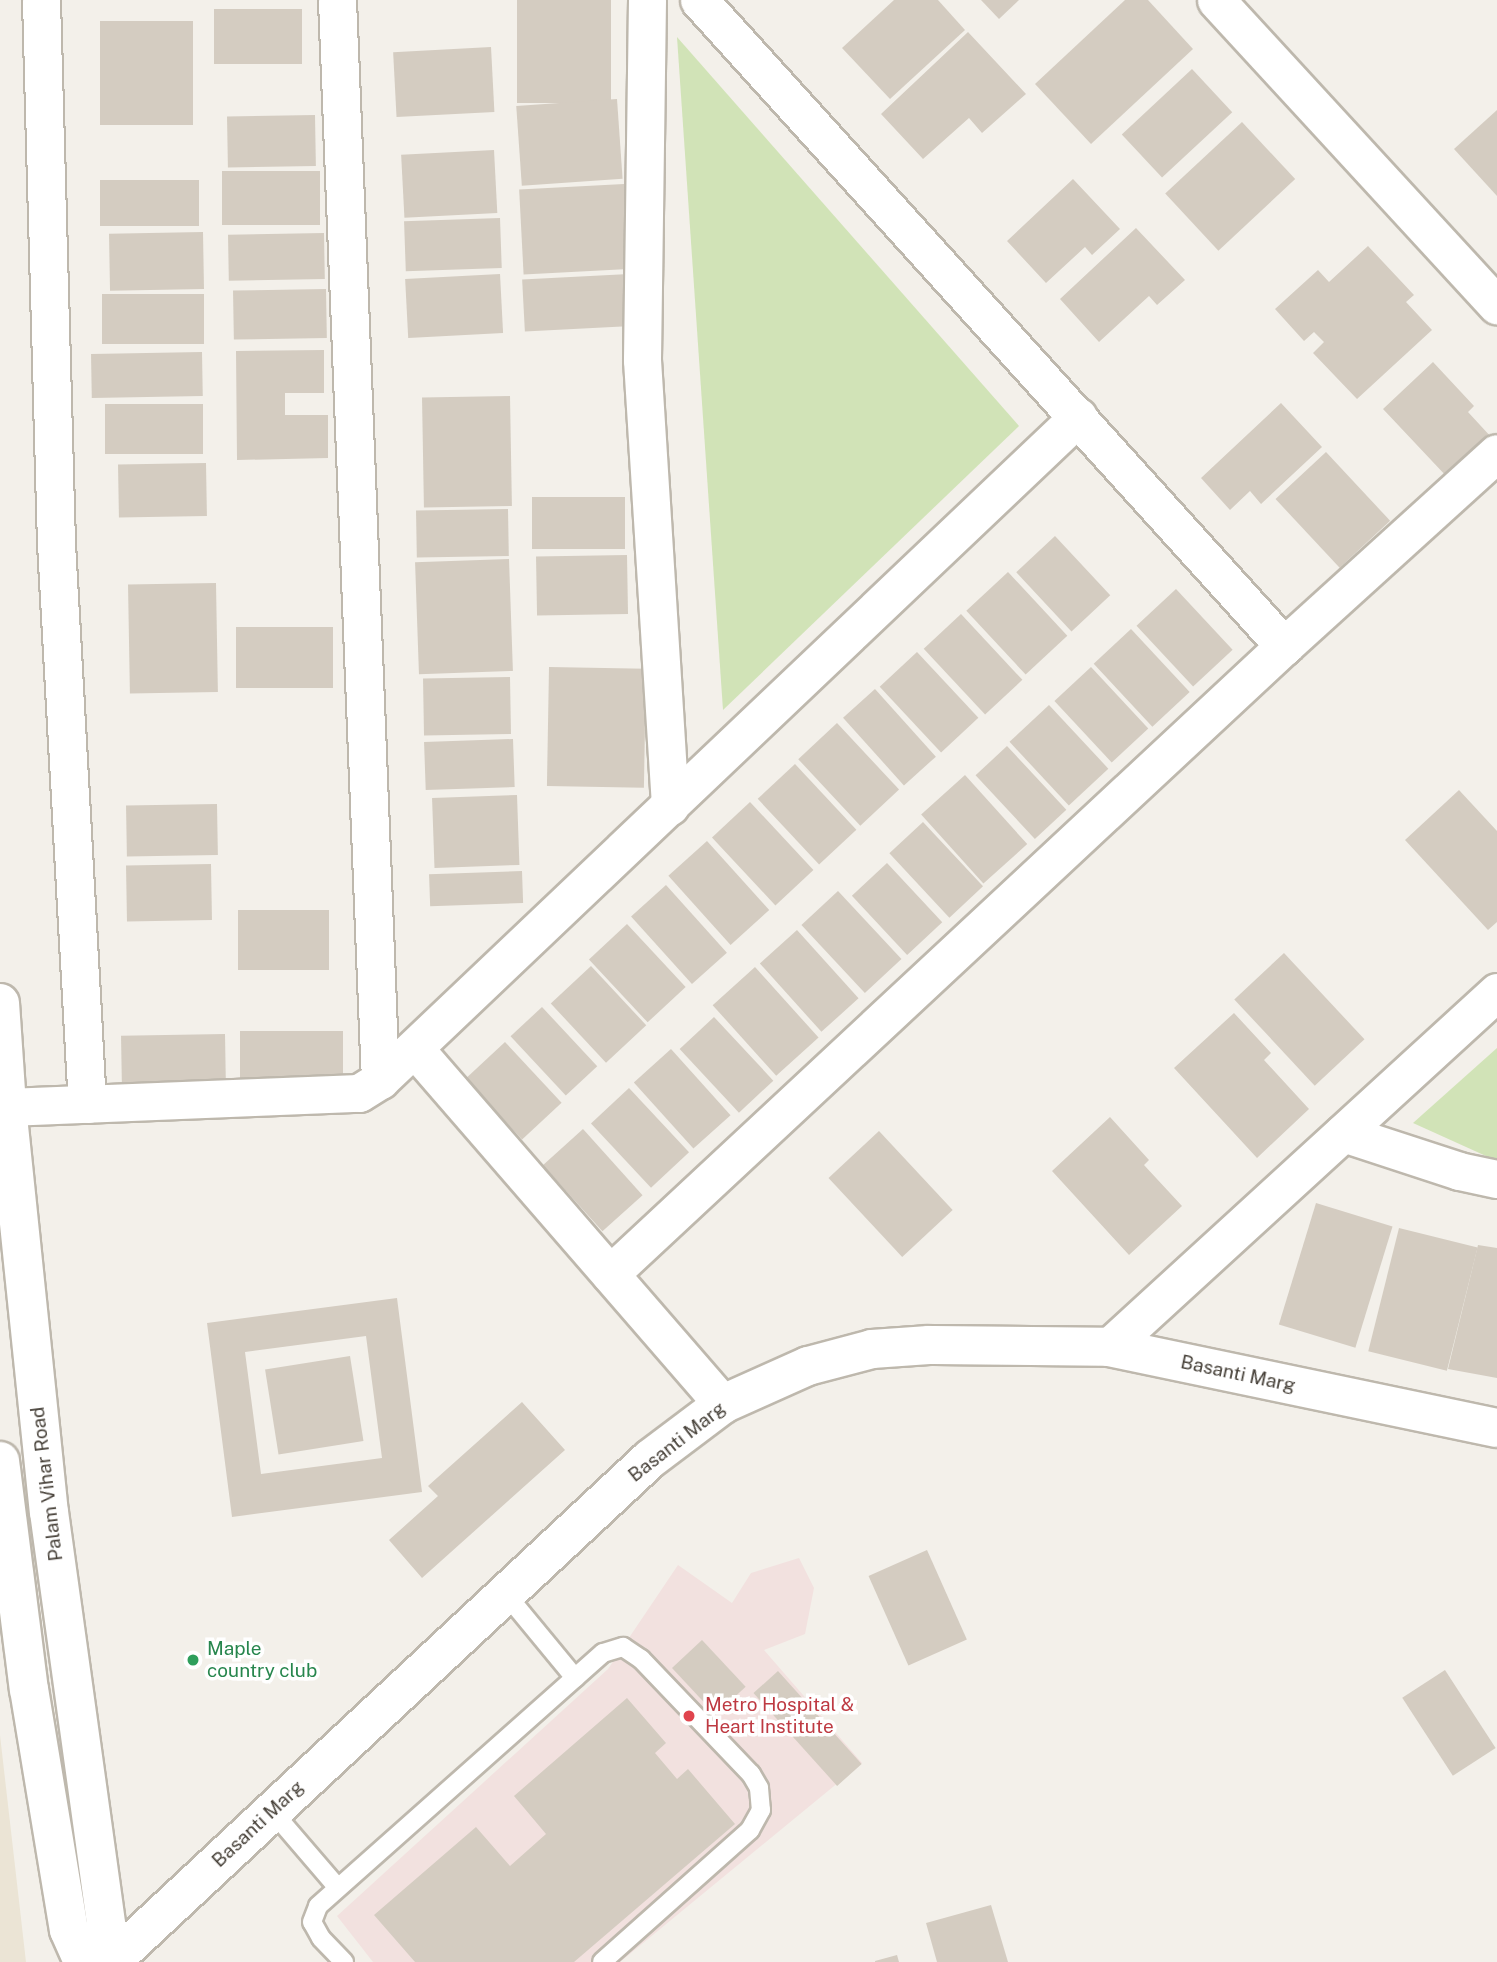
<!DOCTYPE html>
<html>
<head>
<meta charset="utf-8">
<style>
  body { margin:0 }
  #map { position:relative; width:1497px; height:1962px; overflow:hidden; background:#f3f0ea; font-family:"Public Sans",sans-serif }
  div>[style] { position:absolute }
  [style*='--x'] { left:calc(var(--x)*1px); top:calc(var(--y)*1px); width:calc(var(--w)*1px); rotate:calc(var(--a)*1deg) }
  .education>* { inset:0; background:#ebe4d5 }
  .medical>* { inset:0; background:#f2e1df }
  .green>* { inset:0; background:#d1e3b7 }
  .building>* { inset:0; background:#d4ccc1; transform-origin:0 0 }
  .roads { filter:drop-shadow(2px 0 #beb8ad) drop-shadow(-2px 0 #beb8ad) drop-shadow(0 2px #beb8ad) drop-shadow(0 -2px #beb8ad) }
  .service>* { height:18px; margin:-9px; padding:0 9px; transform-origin:9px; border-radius:9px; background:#fff }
  .minor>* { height:37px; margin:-18.5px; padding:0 18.5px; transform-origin:18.5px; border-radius:18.5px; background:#fff }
  .tertiary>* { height:38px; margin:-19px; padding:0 19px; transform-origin:19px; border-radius:19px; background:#fff }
  .dots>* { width:19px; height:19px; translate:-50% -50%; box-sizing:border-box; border:4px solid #fff; border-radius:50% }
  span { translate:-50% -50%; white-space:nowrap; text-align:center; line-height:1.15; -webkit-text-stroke:7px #fff; paint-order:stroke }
  .street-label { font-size:19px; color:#474139 }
  .leisure-label { font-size:19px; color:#27864d }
  .left { translate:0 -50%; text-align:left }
  .health-label { font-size:19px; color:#be3a42 }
</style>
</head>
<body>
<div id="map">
  <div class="education">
    <i style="clip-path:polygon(0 1735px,26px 1962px,0 1962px)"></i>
  </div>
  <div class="medical">
    <i style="clip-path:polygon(799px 1558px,814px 1588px,805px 1634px,764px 1650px,862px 1763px,620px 1962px,373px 1962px,337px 1916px,608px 1669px,678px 1565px,732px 1603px,751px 1573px)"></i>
  </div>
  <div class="green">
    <i style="clip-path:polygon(677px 37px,1019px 426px,723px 710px)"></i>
    <i style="clip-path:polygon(1497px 1048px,1497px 1161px,1413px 1123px)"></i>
  </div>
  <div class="building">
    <i style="left:517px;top:0;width:94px;height:103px"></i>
    <i style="clip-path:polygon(894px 0,938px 0,965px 30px,890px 99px,842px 48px)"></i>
    <i style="clip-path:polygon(981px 0,1019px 0,999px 19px)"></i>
    <i style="clip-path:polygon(1125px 0,1148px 0,1193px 49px,1091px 144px,1035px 84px)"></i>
    <i style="left:302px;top:9px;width:55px;height:88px;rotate:90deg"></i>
    <i style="left:193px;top:21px;width:104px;height:93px;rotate:90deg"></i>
    <i style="clip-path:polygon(968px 32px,1026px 94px,982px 133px,969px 118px,923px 159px,881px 114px)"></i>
    <i style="left:491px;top:47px;width:65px;height:98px;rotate:87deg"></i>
    <i style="left:1192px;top:69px;width:59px;height:96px;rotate:47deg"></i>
    <i style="left:617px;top:99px;width:80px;height:101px;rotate:86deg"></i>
    <i style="clip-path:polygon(1497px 110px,1497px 196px,1454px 149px)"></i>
    <i style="left:315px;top:115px;width:51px;height:88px;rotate:89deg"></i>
    <i style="left:1242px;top:122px;width:78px;height:105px;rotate:47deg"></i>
    <i style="left:494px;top:150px;width:63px;height:93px;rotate:87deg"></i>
    <i style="left:320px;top:171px;width:54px;height:98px;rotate:90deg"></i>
    <i style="clip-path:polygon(1073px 179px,1120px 229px,1092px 255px,1085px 247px,1046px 283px,1007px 241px)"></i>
    <i style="left:199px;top:180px;width:46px;height:99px;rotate:90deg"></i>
    <i style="left:624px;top:184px;width:85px;height:105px;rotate:87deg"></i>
    <i style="left:500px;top:218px;width:50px;height:96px;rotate:88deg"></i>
    <i style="clip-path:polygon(1136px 228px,1185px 280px,1157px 305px,1149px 296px,1099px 342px,1060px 299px)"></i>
    <i style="left:203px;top:232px;width:57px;height:94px;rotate:89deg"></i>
    <i style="left:324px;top:233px;width:46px;height:96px;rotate:89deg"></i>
    <i style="clip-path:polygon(1368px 246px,1414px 295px,1406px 302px,1432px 330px,1357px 399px,1313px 353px,1324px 342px,1314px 332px,1304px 341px,1275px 309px,1318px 270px,1329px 282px)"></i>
    <i style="left:500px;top:274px;width:59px;height:95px;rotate:87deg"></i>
    <i style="left:629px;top:274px;width:52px;height:107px;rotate:87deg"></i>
    <i style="left:326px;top:289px;width:49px;height:93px;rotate:89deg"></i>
    <i style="left:204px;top:294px;width:50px;height:102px;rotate:90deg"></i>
    <i style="clip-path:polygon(324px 350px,324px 393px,285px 393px,285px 415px,328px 415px,328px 458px,237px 460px,236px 351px)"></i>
    <i style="left:202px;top:352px;width:44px;height:111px;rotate:89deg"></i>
    <i style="clip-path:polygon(1433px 362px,1474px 406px,1468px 412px,1492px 438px,1448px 478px,1383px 409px)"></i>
    <i style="left:510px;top:396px;width:110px;height:88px;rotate:89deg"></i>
    <i style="clip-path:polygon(1281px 403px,1322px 447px,1261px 504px,1250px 491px,1230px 510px,1201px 478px)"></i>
    <i style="left:203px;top:404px;width:50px;height:98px;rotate:90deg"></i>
    <i style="left:1326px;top:452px;width:94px;height:69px;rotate:47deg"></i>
    <i style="left:206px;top:463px;width:53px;height:88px;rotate:89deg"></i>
    <i style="left:625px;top:497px;width:52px;height:93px;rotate:90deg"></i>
    <i style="left:508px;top:509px;width:47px;height:92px;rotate:89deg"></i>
    <i style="left:1055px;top:536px;width:81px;height:53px;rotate:47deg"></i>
    <i style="left:627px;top:555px;width:59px;height:91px;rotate:89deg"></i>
    <i style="left:509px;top:559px;width:112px;height:94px;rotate:88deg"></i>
    <i style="left:1008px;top:572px;width:87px;height:57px;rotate:47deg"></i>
    <i style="left:216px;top:583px;width:109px;height:88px;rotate:89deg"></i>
    <i style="left:1176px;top:589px;width:83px;height:54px;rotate:47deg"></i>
    <i style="left:961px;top:614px;width:90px;height:51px;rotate:47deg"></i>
    <i style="left:333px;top:627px;width:61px;height:97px;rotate:90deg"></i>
    <i style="left:1131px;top:629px;width:86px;height:51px;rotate:47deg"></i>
    <i style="left:917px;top:652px;width:90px;height:51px;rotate:47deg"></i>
    <i style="left:549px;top:667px;width:97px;height:119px;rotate:1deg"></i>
    <i style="left:1091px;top:667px;width:84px;height:50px;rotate:47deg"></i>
    <i style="left:510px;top:677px;width:57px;height:87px;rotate:89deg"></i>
    <i style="left:875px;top:689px;width:91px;height:43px;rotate:48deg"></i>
    <i style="left:1049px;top:705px;width:87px;height:54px;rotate:47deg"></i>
    <i style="left:837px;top:723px;width:91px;height:53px;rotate:47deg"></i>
    <i style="left:513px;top:739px;width:48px;height:89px;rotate:88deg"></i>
    <i style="left:1007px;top:746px;width:87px;height:43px;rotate:47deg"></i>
    <i style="left:795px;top:764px;width:90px;height:51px;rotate:47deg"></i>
    <i style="left:965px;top:775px;width:93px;height:59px;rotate:48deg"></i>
    <i style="clip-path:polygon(1459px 790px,1497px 831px,1497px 922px,1488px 930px,1405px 840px)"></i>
    <i style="left:517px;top:795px;width:70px;height:85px;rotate:88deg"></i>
    <i style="left:750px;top:802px;width:93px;height:52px;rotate:47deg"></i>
    <i style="left:217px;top:804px;width:51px;height:91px;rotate:89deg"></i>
    <i style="left:923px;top:822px;width:88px;height:46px;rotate:47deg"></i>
    <i style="left:707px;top:841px;width:93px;height:52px;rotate:48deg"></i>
    <i style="left:887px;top:863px;width:81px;height:48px;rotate:47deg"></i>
    <i style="left:211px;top:864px;width:56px;height:85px;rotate:89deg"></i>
    <i style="left:522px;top:871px;width:32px;height:93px;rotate:88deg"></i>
    <i style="left:666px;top:885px;width:91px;height:47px;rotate:48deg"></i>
    <i style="left:838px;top:891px;width:93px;height:50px;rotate:47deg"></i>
    <i style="left:329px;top:910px;width:60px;height:91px;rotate:90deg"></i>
    <i style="left:627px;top:924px;width:86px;height:52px;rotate:47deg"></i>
    <i style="left:797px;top:930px;width:92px;height:50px;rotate:48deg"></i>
    <i style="left:1284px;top:953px;width:118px;height:68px;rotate:47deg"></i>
    <i style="left:591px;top:966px;width:81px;height:55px;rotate:47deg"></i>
    <i style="left:755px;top:967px;width:95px;height:57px;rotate:48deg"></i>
    <i style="left:542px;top:1007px;width:81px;height:43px;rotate:47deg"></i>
    <i style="clip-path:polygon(1234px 1013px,1271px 1053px,1264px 1060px,1309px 1109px,1257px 1158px,1174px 1068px)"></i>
    <i style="left:714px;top:1017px;width:87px;height:47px;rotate:47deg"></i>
    <i style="left:343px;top:1031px;width:59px;height:103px;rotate:90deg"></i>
    <i style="left:225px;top:1034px;width:60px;height:104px;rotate:89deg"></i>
    <i style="left:505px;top:1042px;width:83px;height:54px;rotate:47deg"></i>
    <i style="left:671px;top:1049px;width:89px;height:50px;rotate:48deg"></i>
    <i style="left:629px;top:1088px;width:88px;height:52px;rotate:47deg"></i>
    <i style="clip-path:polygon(1110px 1117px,1149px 1160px,1144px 1165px,1182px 1206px,1129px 1255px,1052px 1171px)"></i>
    <i style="left:583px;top:1129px;width:89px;height:54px;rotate:48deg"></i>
    <i style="left:879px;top:1131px;width:108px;height:69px;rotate:47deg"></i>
    <i style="left:1316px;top:1203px;width:80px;height:127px;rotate:17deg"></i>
    <i style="left:1399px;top:1228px;width:81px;height:127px;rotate:14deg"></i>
    <i style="clip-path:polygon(1478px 1245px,1497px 1248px,1497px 1378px,1448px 1369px)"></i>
    <i style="clip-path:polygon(evenodd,397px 1298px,422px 1492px,232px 1517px,207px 1323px,397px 1298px,366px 1336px,382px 1458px,261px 1474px,245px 1352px,366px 1336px)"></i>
    <i style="left:350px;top:1356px;width:86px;height:86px;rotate:81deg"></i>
    <i style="clip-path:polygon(522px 1402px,565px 1450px,422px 1578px,389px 1540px,438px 1496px,428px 1486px)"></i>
    <i style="left:927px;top:1550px;width:98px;height:64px;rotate:66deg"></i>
    <i style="left:702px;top:1640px;width:64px;height:41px;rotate:47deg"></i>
    <i style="left:1445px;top:1670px;width:93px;height:51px;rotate:57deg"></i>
    <i style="left:778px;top:1671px;width:125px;height:33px;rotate:48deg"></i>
    <i style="clip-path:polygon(627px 1698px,666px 1743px,655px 1753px,677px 1779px,688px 1769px,735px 1824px,574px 1962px,415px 1962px,374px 1915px,476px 1827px,510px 1866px,546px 1834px,514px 1796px)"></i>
    <i style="clip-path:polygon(991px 1905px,1008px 1962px,937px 1962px,926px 1923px)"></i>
    <i style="clip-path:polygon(897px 1955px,899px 1962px,875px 1962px,875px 1961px)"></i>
  </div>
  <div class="roads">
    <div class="service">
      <i style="--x:505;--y:1593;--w:110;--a:50.5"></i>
      <i style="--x:272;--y:1811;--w:101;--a:49.4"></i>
      <i style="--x:344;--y:1962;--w:33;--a:-134"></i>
      <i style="--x:321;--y:1938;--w:18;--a:-119"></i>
      <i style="--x:312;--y:1922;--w:17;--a:-69"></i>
      <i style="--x:318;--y:1906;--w:381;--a:-41.6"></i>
      <i style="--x:603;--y:1653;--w:21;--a:-17"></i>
      <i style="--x:623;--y:1647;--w:22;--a:34"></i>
      <i style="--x:641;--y:1659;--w:159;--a:46.3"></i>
      <i style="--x:751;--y:1774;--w:16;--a:60"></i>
      <i style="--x:759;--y:1788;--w:22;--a:85"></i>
      <i style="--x:761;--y:1810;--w:23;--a:119"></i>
      <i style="--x:750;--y:1830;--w:198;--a:138.3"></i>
    </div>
    <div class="minor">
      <i style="--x:41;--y:0;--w:543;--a:88.42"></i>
      <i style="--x:56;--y:543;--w:562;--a:86.84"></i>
      <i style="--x:337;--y:0;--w:1081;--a:87.72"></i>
      <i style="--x:647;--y:0;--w:360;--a:90.8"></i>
      <i style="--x:642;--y:360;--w:447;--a:86.4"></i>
      <i style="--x:699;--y:0;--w:872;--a:47.84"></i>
      <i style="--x:1216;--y:0;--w:415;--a:47.4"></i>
      <i style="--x:415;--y:1049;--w:470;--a:49.1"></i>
      <i style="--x:7;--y:1107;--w:352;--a:-2.3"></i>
      <i style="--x:359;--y:1093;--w:25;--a:-32"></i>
      <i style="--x:380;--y:1080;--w:963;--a:-43.53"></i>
      <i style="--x:1343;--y:1133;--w:122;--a:18.1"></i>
      <i style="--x:1459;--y:1171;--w:39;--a:12"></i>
      <i style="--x:610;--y:1274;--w:921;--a:-42.98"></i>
      <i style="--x:1284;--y:646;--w:287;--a:-42.2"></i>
      <i style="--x:1109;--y:1347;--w:526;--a:-42.46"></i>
    </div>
    <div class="tertiary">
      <i style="--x:0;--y:1003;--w:104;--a:86.1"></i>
      <i style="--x:7;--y:1107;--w:407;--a:84.1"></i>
      <i style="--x:49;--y:1512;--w:417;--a:82.1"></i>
      <i style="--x:106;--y:1925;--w:38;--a:105"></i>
      <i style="--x:0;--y:1461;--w:230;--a:82.8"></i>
      <i style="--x:29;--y:1689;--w:244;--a:80.6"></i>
      <i style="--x:69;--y:1930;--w:35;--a:66"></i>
      <i style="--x:111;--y:1962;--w:737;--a:-43.02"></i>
      <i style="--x:650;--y:1459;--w:91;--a:-37"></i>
      <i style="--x:723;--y:1404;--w:93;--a:-24.1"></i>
      <i style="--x:808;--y:1366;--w:66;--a:-14.9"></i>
      <i style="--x:872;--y:1349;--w:57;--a:-4"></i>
      <i style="--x:929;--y:1345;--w:180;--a:0.6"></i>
      <i style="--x:1109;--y:1347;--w:396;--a:11.8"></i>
    </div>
  </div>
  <div class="dots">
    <i style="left:193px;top:1660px;background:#2e9e5b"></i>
    <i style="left:689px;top:1716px;background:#e0444e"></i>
  </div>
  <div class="street-label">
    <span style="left:1238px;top:1374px;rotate:12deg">Basanti Marg</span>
    <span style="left:677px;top:1442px;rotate:-38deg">Basanti Marg</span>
    <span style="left:47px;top:1484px;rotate:-97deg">Palam Vihar Road</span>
    <span style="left:258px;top:1824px;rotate:-43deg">Basanti Marg</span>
  </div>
  <div class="leisure-label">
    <span class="left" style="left:207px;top:1660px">Maple<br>country club</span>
  </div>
  <div class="health-label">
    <span class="left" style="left:705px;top:1716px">Metro Hospital &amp;<br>Heart Institute</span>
  </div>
</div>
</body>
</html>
